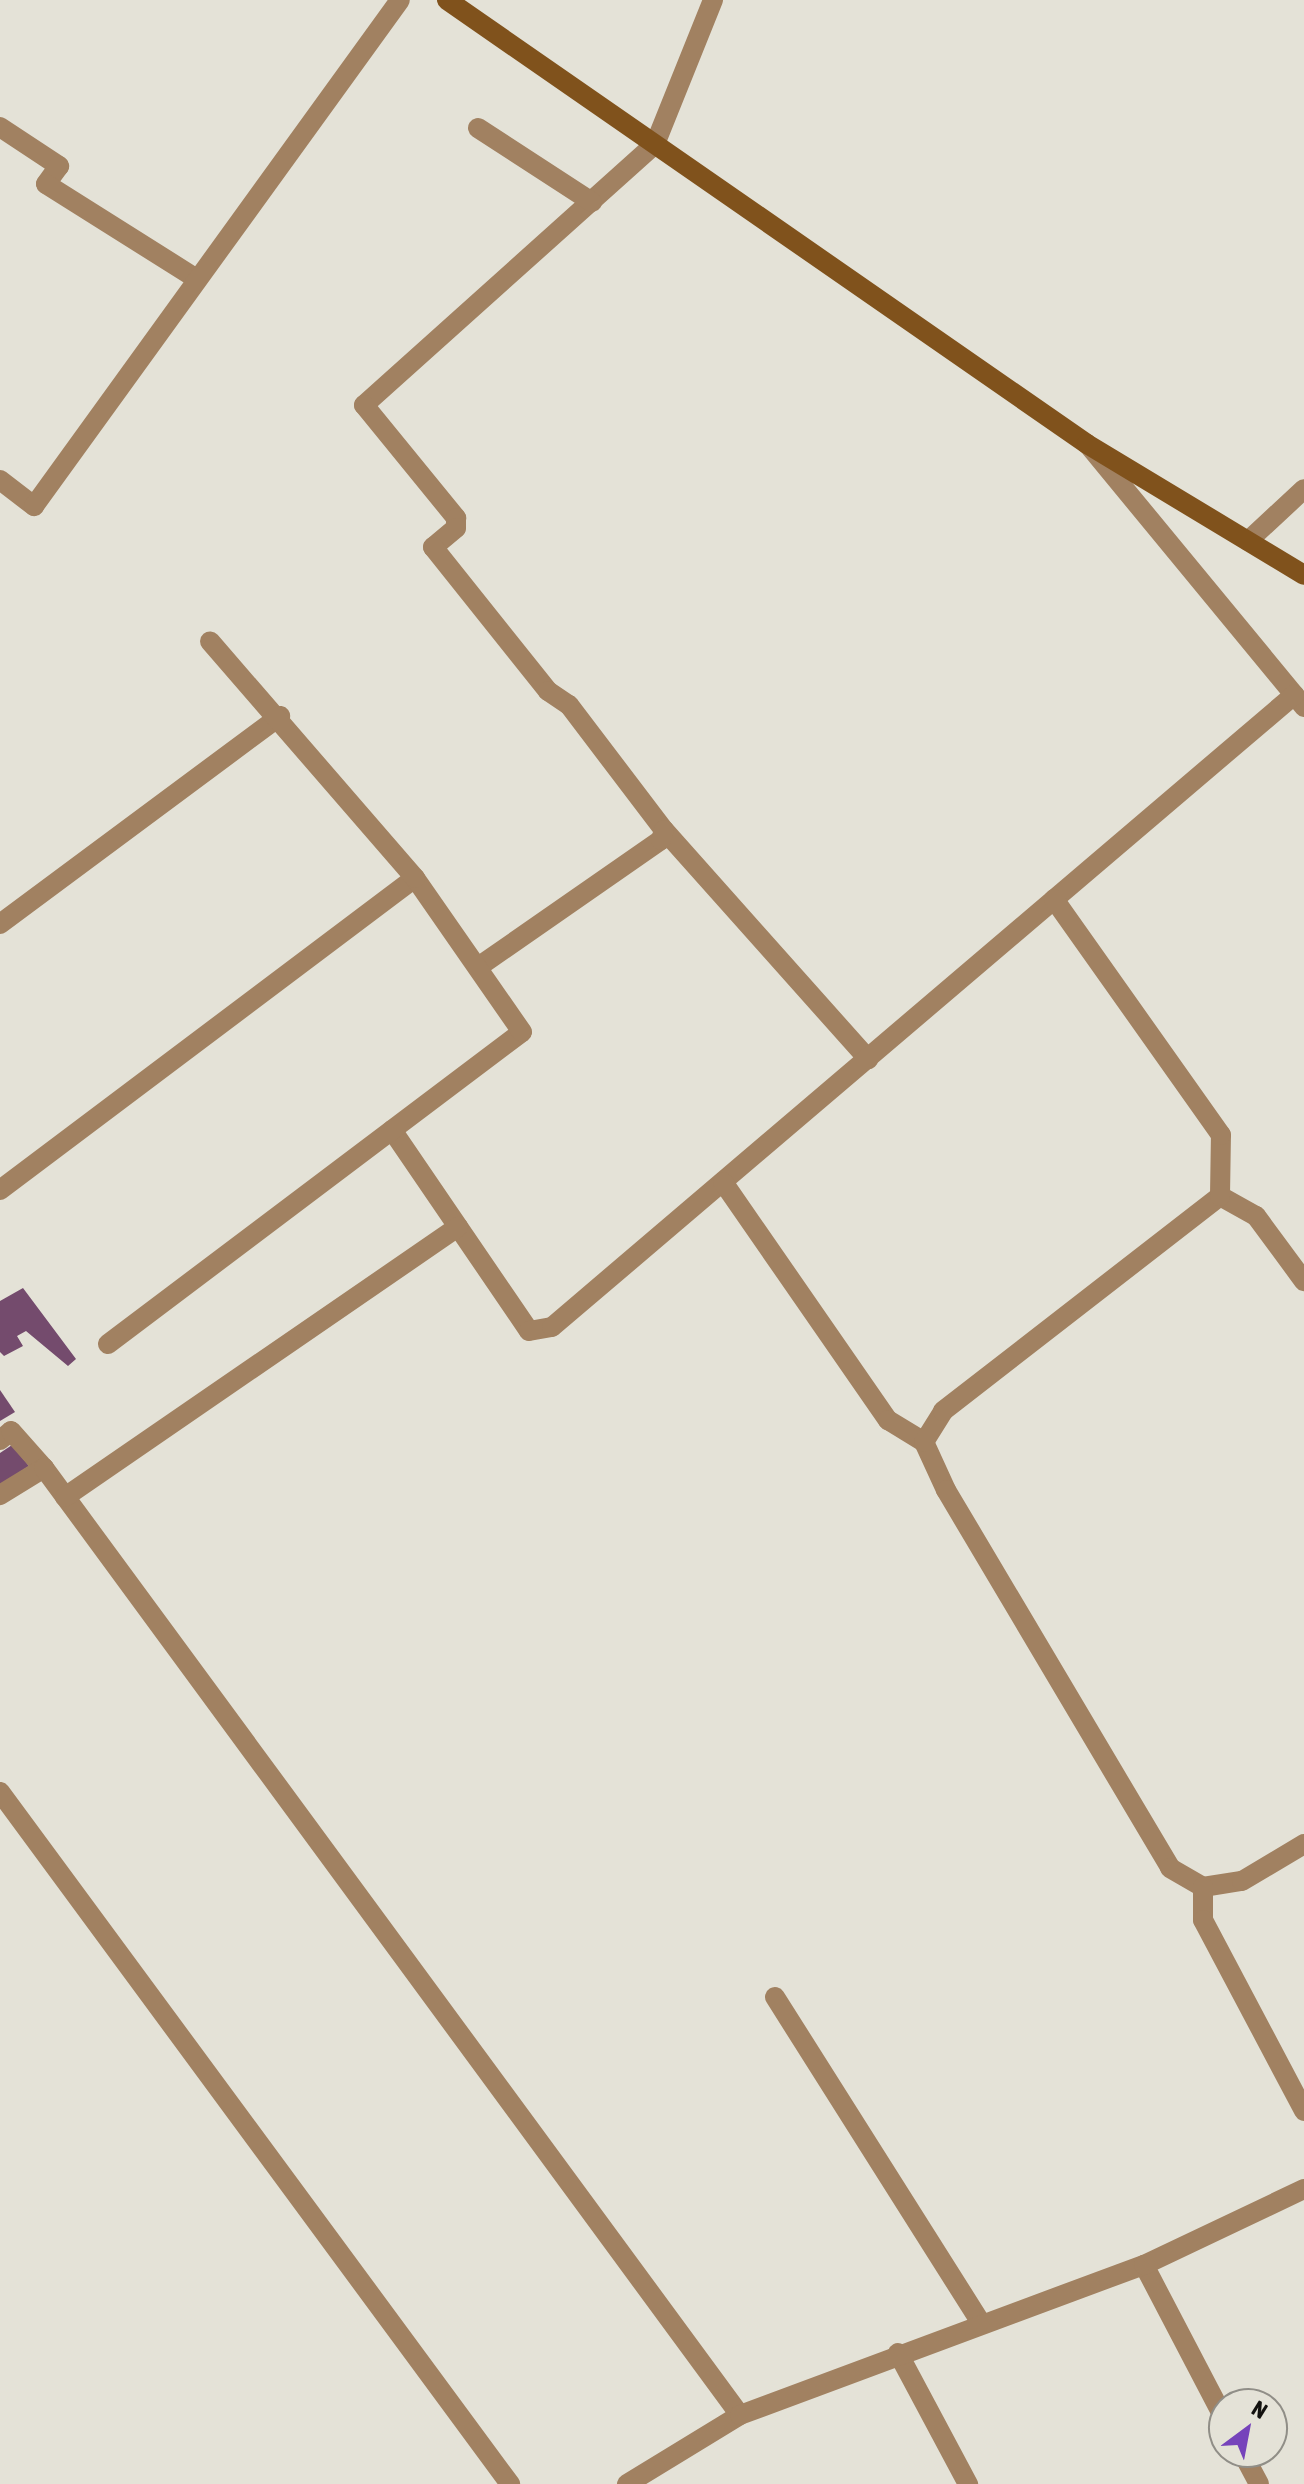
<!DOCTYPE html>
<html>
<head>
<meta charset="utf-8">
<style>
  body { margin:0 }
  #map { position:relative; width:1304px; height:2484px; overflow:hidden; background:#e4e2d7; font-family:"Asap Condensed",sans-serif }
  div>[style] { position:absolute }
  [style*='--x'] { left:calc(var(--x)*1px); top:calc(var(--y)*1px); width:calc(var(--w)*1px); rotate:calc(var(--a)*1deg) }
  .building>* { inset:0; background:#744b6d }
  .minor>* { height:20px; margin:-10px; padding:0 10px; transform-origin:10px; border-radius:10px; background:#a18161 }
  .secondary>* { height:20px; margin:-10px; padding:0 10px; transform-origin:10px; border-radius:10px; background:#80521c }
  span { translate:-50% -50%; white-space:nowrap; text-align:center; line-height:1.15; -webkit-text-stroke:8px #e4e2d7; paint-order:stroke }
  .north { position:absolute; left:1208px; top:2388px; width:80px; height:80px; box-sizing:border-box; background:#e4e2d7; border:2px solid #908e87; border-radius:50%; rotate:32deg; font-size:22px; font-weight:700; line-height:32px; text-align:center; color:#12110e }
  .north::after { content:''; display:block; margin:auto; width:28px; height:36px; background:#7643bb; clip-path:polygon(50% 0,100% 100%,50% 72%,0 100%) }
</style>
</head>
<body>
<div id="map">
  <div class="building">
    <i style="clip-path:polygon(23px 1288px,76px 1359px,68px 1366px,26px 1331px,17px 1336px,23px 1346px,4px 1356px,0 1352px,0 1301px)"></i>
    <i style="clip-path:polygon(0 1390px,15px 1412px,0 1421px)"></i>
    <i style="clip-path:polygon(12px 1445px,29px 1466px,0 1485px,0 1453px)"></i>
  </div>
  <div class="minor">
    <i style="--x:713;--y:0;--w:155;--a:111.9"></i>
    <i style="--x:655;--y:144;--w:391;--a:138.1"></i>
    <i style="--x:364;--y:405;--w:146;--a:50.8"></i>
    <i style="--x:456;--y:518;--w:10;--a:90"></i>
    <i style="--x:456;--y:528;--w:30;--a:140"></i>
    <i style="--x:433;--y:547;--w:184;--a:51.4"></i>
    <i style="--x:548;--y:691;--w:25;--a:34"></i>
    <i style="--x:569;--y:705;--w:157;--a:52.8"></i>
    <i style="--x:664;--y:830;--w:307;--a:48.3"></i>
    <i style="--x:0;--y:127;--w:71;--a:33.5"></i>
    <i style="--x:59;--y:166;--w:22;--a:126"></i>
    <i style="--x:46;--y:184;--w:178;--a:32.2"></i>
    <i style="--x:478;--y:128;--w:136;--a:33"></i>
    <i style="--x:1090;--y:447;--w:337;--a:50.5"></i>
    <i style="--x:0;--y:480;--w:43;--a:37.4"></i>
    <i style="--x:34;--y:506;--w:624;--a:-54.12"></i>
    <i style="--x:1248;--y:541;--w:76;--a:-42.9"></i>
    <i style="--x:0;--y:924;--w:349;--a:-36.6"></i>
    <i style="--x:481;--y:965;--w:219;--a:-34.8"></i>
    <i style="--x:661;--y:840;--w:10;--a:-73"></i>
    <i style="--x:392;--y:1130;--w:243;--a:55.7"></i>
    <i style="--x:529;--y:1331;--w:23;--a:-10"></i>
    <i style="--x:552;--y:1327;--w:975;--a:-40.42"></i>
    <i style="--x:723;--y:1182;--w:290;--a:55.3"></i>
    <i style="--x:888;--y:1420;--w:42;--a:31.4"></i>
    <i style="--x:924;--y:1442;--w:53;--a:65.4"></i>
    <i style="--x:946;--y:1490;--w:439;--a:59.3"></i>
    <i style="--x:1170;--y:1868;--w:38;--a:30"></i>
    <i style="--x:1203;--y:1887;--w:39;--a:-9"></i>
    <i style="--x:1242;--y:1881;--w:72;--a:-30.8"></i>
    <i style="--x:0;--y:1190;--w:519;--a:-36.94"></i>
    <i style="--x:1220;--y:1196;--w:41;--a:29.1"></i>
    <i style="--x:1256;--y:1216;--w:81;--a:53.6"></i>
    <i style="--x:108;--y:1344;--w:518;--a:-37"></i>
    <i style="--x:522;--y:1032;--w:188;--a:-124.8"></i>
    <i style="--x:415;--y:878;--w:313;--a:-130.9"></i>
    <i style="--x:0;--y:1440;--w:14;--a:-39"></i>
    <i style="--x:11;--y:1431;--w:50;--a:48.3"></i>
    <i style="--x:44;--y:1468;--w:52;--a:148.5"></i>
    <i style="--x:924;--y:1442;--w:36;--a:-58"></i>
    <i style="--x:943;--y:1411;--w:351;--a:-37.8"></i>
    <i style="--x:1220;--y:1196;--w:61;--a:-89.1"></i>
    <i style="--x:1221;--y:1135;--w:289;--a:-125.3"></i>
    <i style="--x:44;--y:1468;--w:1175;--a:53.69"></i>
    <i style="--x:65;--y:1497;--w:477;--a:-34.5"></i>
    <i style="--x:0;--y:1792;--w:860;--a:53.61"></i>
    <i style="--x:1203;--y:1887;--w:33;--a:90"></i>
    <i style="--x:1203;--y:1920;--w:216;--a:62.1"></i>
    <i style="--x:775;--y:1997;--w:383;--a:57.7"></i>
    <i style="--x:1144;--y:2265;--w:173;--a:62.4"></i>
    <i style="--x:898;--y:2353;--w:149;--a:61.9"></i>
    <i style="--x:1242;--y:2452;--w:36;--a:62"></i>
    <i style="--x:627;--y:2484;--w:132;--a:-31.4"></i>
    <i style="--x:740;--y:2415;--w:431;--a:-20.4"></i>
    <i style="--x:1144;--y:2265;--w:177;--a:-25.4"></i>
  </div>
  <div class="secondary">
    <i style="--x:447;--y:0;--w:779;--a:34.75"></i>
    <i style="--x:1087;--y:444;--w:253;--a:31.1"></i>
  </div>
  <div class="north">N</div>
</div>
</body>
</html>
